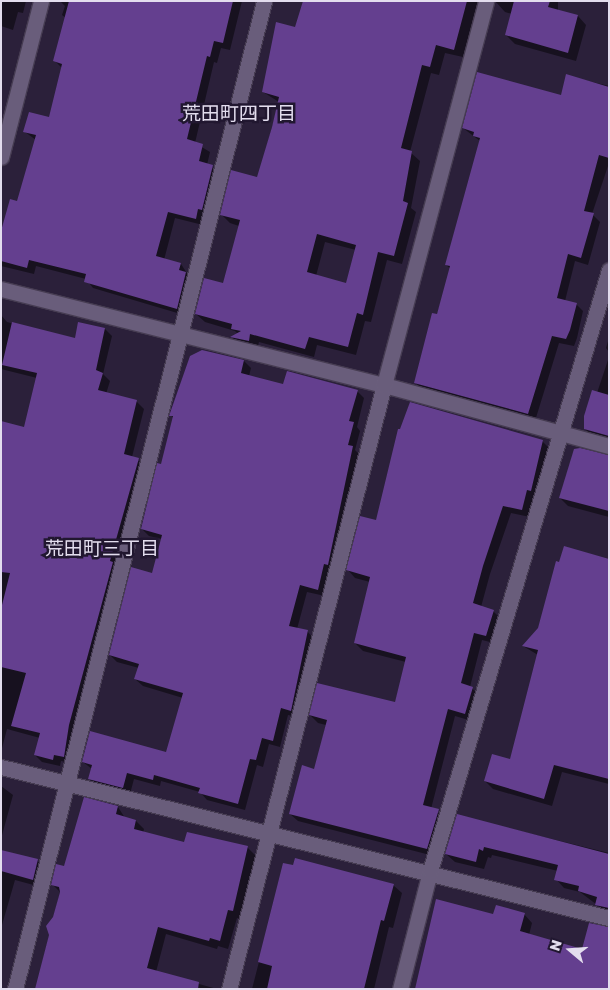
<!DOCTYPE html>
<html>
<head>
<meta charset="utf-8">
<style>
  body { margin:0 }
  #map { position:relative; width:610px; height:990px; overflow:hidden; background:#2b203a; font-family:"Golos Text","Noto Sans JP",sans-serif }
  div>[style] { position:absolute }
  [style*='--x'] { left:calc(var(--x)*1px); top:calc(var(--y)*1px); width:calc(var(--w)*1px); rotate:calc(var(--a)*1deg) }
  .shadow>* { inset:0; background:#0007 }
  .building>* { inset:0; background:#643f8f }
  .roads { filter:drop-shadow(1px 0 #463c52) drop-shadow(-1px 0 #463c52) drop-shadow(0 1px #463c52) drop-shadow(0 -1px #463c52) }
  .minor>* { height:15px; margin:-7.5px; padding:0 7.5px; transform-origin:7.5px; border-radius:7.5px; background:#695d7b }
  span { translate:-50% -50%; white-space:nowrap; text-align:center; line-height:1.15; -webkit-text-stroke:5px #211730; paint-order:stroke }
  .neighbourhood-label { font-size:19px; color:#e3ddee }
  .frame { position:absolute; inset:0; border:2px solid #e3ddee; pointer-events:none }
  .north { position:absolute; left:545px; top:925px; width:50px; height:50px; -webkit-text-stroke:4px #211730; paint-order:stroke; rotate:288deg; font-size:14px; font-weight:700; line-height:20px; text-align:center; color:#e3ddee }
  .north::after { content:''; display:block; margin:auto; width:18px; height:22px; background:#e3ddee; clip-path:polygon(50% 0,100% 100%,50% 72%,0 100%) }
</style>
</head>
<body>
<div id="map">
  <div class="shadow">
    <i style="clip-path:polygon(1px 1px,26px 1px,23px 13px,18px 12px,13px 30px,1px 26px)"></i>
    <i style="clip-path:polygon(60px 1px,242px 1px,230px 50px,221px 48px,217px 63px,214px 62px,195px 143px,210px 152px,207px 165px,220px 173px,203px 225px,175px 218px,164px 260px,181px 264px,192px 281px,184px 315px,93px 288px,86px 279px,36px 266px,34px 274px,1px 266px,1px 230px,18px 202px,36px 140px,25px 132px,50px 118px,62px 68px,55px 61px,66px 18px,62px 15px,65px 6px)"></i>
    <i style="clip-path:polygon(evenodd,408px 1px,491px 1px,486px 6px,477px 4px,463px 57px,445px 53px,439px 75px,431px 73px,410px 152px,420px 161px,411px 208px,416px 212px,402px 264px,387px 260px,371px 322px,365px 321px,356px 355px,317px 345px,314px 357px,259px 342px,257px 349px,240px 345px,232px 337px,238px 334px,235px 331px,205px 322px,196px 314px,224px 285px,239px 226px,230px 223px,221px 214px,258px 178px,279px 102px,263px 92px,277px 23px,296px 29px,408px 1px,325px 242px,356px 250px,347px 284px,316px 276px,325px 242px)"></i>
    <i style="clip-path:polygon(495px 1px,558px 1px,558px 11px,578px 16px,586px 25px,576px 61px,515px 44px,506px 35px,512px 14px,505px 12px)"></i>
    <i style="clip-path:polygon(567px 76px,609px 86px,609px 163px,592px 214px,600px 222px,588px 265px,575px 261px,565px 301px,576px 304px,583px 311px,577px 338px,574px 346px,559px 343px,535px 421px,423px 391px,416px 383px,451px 269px,446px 265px,480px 141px,463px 128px,562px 97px)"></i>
    <i style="clip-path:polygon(1px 315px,7px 322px,76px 340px,105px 329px,112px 336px,103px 374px,110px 381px,106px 394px,137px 402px,144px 409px,132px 457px,146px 466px,71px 763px,61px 761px,60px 766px,42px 762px,35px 755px,40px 738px,7px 729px,1px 752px,1px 422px,25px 428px,37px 378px,1px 369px)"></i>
    <i style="clip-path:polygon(609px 338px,609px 352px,606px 348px)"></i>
    <i style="clip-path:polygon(609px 357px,609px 441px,593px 437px,585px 429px)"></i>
    <i style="clip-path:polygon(244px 361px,251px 368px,249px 376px,284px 386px,357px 391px,364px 398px,357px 427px,360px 431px,355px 450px,360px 455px,325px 596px,307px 592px,297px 629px,307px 631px,314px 639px,298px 717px,288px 715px,280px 747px,269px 744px,263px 767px,257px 765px,245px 810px,207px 800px,200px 792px,161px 781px,160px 786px,134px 779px,130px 794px,97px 786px,90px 779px,92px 769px,83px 762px,167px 754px,183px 698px,143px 686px,135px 679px,139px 668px,117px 662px,110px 655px,153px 574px,162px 539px,149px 536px,142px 529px,162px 466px,174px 419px,171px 415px)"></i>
    <i style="clip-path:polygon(410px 403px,542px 441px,550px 449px,530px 517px,511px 513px,490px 574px,481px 607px,493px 611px,501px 619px,494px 643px,482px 640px,470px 687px,480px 695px,472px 721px,455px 716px,431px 809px,446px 818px,434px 856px,298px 821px,290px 814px,315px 770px,326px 725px,318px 723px,310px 715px,395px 703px,406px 662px,363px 651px,355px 643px,370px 582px,355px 578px,348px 570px,377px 521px)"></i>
    <i style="clip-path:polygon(609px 456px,609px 517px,568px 506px,560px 498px)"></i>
    <i style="clip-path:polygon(609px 560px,609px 784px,562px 772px,552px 806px,493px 789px,485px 781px,511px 761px,538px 655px,523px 646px)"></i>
    <i style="clip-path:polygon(1px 786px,13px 795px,1px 839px)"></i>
    <i style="clip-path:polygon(118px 807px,125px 818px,136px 821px,144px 829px,143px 833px,185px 844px,247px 847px,256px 856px,241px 919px,237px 918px,228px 949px,218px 946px,217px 949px,166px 934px,156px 972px,217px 989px,36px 989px,60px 892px,52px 884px)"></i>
    <i style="clip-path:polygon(458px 816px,609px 853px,609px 914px,580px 892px,564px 888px,556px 879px,558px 871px,492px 855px,491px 858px,488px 857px,484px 869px,455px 862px,446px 854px)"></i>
    <i style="clip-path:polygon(1px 851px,37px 861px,46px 869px,41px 887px,15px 880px,2px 925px)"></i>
    <i style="clip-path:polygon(284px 864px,393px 885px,402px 893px,393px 928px,389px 927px,374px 989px,252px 989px)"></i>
    <i style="clip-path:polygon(524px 914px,532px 923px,529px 935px,583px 951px,609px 989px,494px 915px)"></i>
  </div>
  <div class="building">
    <i style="clip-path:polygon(69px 1px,233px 1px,223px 43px,214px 41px,210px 57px,207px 56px,187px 139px,203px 144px,199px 161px,213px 165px,202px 210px,198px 209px,196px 219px,168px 212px,156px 256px,181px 263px,179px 270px,186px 272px,177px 309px,84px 282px,86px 274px,29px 260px,27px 268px,1px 261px,1px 231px,10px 199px,17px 201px,36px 135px,23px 132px,29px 112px,49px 117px,62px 64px,53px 61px)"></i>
    <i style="clip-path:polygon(evenodd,303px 1px,467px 1px,454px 50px,436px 45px,430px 67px,422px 65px,401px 148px,412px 151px,403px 201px,408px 203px,394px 256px,378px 252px,363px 315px,357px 313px,348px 347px,309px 337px,305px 349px,250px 334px,249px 341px,230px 337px,241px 331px,231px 329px,232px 324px,195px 314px,204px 278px,223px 283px,240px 220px,220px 215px,231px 170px,257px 177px,272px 127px,279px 97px,262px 92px,276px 22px,295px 27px,303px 1px,317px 234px,356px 245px,346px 283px,307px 272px,317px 234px)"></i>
    <i style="clip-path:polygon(514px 1px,550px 1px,548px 7px,578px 15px,568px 53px,505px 35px)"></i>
    <i style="clip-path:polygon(477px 72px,561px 95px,566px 74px,609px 87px,609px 158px,599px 155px,584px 211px,594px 213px,581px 258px,568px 254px,557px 298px,577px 303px,570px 330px,566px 339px,552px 336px,528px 414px,414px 383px,432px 313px,437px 314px,450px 266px,445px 265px,480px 138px,473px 136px,474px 132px,462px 128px)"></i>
    <i style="clip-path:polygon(12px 322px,75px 338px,78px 322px,105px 328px,96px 370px,103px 373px,98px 390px,137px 400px,124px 454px,139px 458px,110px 561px,113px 562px,69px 725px,64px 757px,54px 755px,53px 760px,34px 755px,40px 733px,11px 726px,26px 673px,1px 667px,1px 609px,10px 573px,1px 572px,1px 421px,24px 427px,37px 373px,2px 365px)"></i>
    <i style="clip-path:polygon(202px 350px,244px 360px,241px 373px,283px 384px,287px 371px,358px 390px,349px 421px,354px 422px,348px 445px,353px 446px,328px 565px,324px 564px,318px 590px,300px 585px,289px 626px,308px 630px,291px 711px,281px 708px,273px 741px,262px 738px,256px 760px,250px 759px,238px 804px,198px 793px,200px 788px,154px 775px,153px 780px,127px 773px,123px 788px,88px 779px,92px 765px,82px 762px,90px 731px,166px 752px,183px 693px,134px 679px,139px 664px,109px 655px,131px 567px,152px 573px,162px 535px,141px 529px,157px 463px,161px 464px,173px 416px,169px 416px,190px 356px)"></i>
    <i style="clip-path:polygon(592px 390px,609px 395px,609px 436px,584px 429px,584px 416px)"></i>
    <i style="clip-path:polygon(410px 402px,543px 440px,531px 491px,527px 490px,522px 510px,503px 506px,483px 566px,473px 603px,494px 610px,486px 636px,474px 633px,461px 683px,473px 687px,465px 714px,448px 709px,423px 805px,439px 809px,427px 849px,289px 814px,302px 765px,314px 769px,327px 720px,309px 715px,317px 683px,395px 702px,406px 657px,354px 643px,370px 577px,346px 570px,360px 516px,376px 520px,398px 429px,400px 429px)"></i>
    <i style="clip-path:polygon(580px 448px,609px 455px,609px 511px,559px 498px,574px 449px)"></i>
    <i style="clip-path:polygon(564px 546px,609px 559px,609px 779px,554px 765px,544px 799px,484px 781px,492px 754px,510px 759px,538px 650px,522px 646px,538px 628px,556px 561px,559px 562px)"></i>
    <i style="clip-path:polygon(84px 797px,118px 806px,116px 814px,136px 820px,134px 829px,184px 842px,187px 832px,248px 846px,233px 911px,228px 910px,220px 941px,210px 938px,209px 941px,158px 927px,147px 968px,199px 982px,198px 989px,35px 989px,49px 935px,46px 926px,53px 917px,60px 892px,59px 887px,51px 885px,56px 864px,64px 866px)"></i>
    <i style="clip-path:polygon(457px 814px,609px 854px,609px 908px,595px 905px,597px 897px,578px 891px,579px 886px,554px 880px,558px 865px,484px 847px,483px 851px,479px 849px,476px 862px,445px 854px)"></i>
    <i style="clip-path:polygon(1px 850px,38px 859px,33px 880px,1px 871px)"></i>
    <i style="clip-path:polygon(295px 858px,394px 884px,384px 921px,381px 920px,364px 989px,267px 989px,272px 966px,258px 962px,283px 863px,293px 865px)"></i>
    <i style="clip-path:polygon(436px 899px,493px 914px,496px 905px,525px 913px,520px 931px,582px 949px,589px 923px,609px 927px,609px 989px,415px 989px)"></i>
  </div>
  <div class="roads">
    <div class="minor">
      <i style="--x:1;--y:157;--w:161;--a:-75.6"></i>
      <i style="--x:1;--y:289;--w:395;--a:14.1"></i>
      <i style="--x:384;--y:385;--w:233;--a:15.2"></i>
      <i style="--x:1;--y:767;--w:626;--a:13.95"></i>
      <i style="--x:15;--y:989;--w:1019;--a:-75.85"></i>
      <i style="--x:229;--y:989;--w:624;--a:-75.61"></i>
      <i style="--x:384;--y:385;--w:397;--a:-75.1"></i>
      <i style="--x:400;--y:989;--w:122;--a:-75.7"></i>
      <i style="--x:430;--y:871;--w:627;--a:-73.41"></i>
    </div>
  </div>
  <div class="neighbourhood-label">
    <span style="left:239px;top:113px">荒田町四丁目</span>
    <span style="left:102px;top:548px">荒田町三丁目</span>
  </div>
  <div class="frame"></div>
  <div class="north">N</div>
</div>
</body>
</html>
